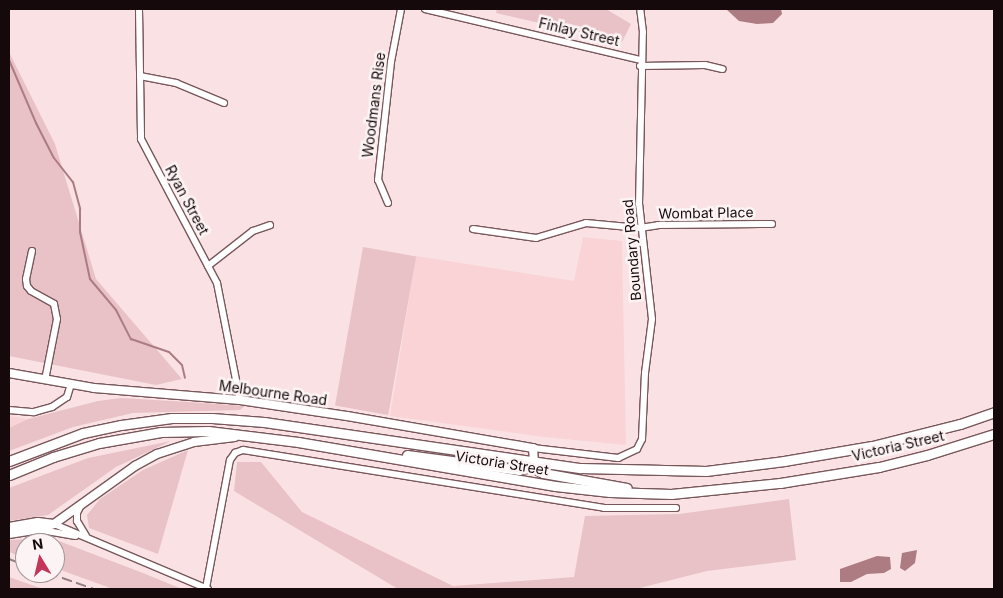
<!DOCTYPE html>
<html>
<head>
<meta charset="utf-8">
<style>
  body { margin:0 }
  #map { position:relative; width:1003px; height:598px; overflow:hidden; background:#fae2e4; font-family:Inter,sans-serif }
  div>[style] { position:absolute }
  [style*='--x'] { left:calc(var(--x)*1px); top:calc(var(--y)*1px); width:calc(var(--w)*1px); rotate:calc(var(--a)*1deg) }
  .built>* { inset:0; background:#fad3d7 }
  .green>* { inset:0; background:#e8c2c7; transform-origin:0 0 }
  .water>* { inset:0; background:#ac7c82 }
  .stream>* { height:2px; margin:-1px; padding:0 1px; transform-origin:1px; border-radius:1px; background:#ac7c82 }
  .roads { filter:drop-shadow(1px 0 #78575b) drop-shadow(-1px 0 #78575b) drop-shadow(0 1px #78575b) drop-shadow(0 -1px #78575b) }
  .minor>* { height:6px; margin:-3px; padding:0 3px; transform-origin:3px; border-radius:3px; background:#fff }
  .tertiary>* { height:8px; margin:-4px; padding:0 4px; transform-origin:4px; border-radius:4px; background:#fff }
  .secondary>* { height:9px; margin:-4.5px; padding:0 4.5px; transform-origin:4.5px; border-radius:4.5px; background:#fff }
  .rail>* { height:2px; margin-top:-1px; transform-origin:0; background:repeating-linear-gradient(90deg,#917e80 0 10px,transparent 0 15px) }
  span { translate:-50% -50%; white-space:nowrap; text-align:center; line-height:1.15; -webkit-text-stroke:5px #fcf4f4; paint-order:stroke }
  .street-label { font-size:14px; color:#16090b }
  .frame { position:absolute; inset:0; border:10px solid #16090b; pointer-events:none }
  .north { position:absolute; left:15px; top:533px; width:50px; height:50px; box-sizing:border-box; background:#fcf4f4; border:1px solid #a09697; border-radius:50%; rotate:351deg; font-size:14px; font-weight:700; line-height:20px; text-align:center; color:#16090b }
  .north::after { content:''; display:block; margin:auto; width:18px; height:22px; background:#c4355a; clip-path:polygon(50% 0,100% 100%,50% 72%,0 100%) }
</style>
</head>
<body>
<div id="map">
  <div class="built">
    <i style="clip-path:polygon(583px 237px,622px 241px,626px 445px,544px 437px,390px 416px,416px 256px,574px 281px)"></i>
    <i style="clip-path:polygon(9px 416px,28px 419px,9px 428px)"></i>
  </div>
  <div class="green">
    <i style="clip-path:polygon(497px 9px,606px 9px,631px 24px,622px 42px,496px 13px)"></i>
    <i style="clip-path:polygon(9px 52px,55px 144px,96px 279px,182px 379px,156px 385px,9px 356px)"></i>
    <i style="left:363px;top:247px;width:54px;height:161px;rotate:10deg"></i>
    <i style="clip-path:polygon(121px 398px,188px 402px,245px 406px,240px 410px,133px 413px,73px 427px,9px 451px,9px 428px,28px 419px,98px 401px)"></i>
    <i style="clip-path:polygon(171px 441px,116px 467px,48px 515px,9px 521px,9px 488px,88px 458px)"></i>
    <i style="clip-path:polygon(188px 450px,158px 554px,89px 528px,87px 515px,100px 499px,143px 470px)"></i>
    <i style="clip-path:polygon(237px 462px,261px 462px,302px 512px,453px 586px,574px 577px,585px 516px,679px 514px,789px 499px,796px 560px,707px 571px,636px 589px,398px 589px,234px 491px)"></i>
    <i style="clip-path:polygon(51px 538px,143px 573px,182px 589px,113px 589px,55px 568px,55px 543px,25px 543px,25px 558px,9px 552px,9px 540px)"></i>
    <i style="clip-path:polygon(9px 577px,43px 589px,9px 589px)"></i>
  </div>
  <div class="water">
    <i style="clip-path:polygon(726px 9px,781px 9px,782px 14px,773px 23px,757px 24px,739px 21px)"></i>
    <i style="clip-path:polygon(917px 550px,915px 563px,905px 571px,900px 568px,902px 553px)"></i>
    <i style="clip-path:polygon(877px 556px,890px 557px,891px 569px,884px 573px,867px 574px,851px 582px,840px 582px,840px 569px)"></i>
  </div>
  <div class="stream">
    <i style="--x:9;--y:60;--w:69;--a:66.8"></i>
    <i style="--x:36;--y:123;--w:39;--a:63"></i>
    <i style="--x:54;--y:158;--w:31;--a:52"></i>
    <i style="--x:73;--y:182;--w:28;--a:75"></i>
    <i style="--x:80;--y:209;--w:23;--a:90"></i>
    <i style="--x:80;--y:232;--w:48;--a:78"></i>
    <i style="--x:90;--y:279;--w:40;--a:50"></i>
    <i style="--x:116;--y:310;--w:33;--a:63"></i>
    <i style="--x:131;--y:339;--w:40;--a:18.9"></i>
    <i style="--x:169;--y:352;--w:18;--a:45"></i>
    <i style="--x:182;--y:365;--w:13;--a:77"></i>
  </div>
  <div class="roads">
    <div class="minor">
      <i style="--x:139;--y:9;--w:130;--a:89.1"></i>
      <i style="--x:141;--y:139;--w:163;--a:62.2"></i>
      <i style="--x:217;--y:283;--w:119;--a:78.9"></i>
      <i style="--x:425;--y:9;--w:221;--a:13.3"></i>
      <i style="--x:640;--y:66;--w:65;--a:-0.9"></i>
      <i style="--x:705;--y:65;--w:18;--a:13"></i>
      <i style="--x:140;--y:76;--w:37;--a:11"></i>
      <i style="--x:176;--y:83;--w:52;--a:22.6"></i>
      <i style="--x:388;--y:203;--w:25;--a:-113"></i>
      <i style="--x:378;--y:180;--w:119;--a:-83.7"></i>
      <i style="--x:391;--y:62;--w:54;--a:-79.3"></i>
      <i style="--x:473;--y:229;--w:64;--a:8.1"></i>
      <i style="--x:536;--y:238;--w:52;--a:-16.7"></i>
      <i style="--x:586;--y:223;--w:54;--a:5.3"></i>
      <i style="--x:640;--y:228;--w:18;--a:-9"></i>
      <i style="--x:658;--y:225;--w:114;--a:-0.5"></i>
      <i style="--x:32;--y:251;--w:29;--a:102"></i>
      <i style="--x:26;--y:279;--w:7;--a:82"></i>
      <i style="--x:27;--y:286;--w:6;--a:51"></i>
      <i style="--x:31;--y:291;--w:26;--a:29"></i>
      <i style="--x:54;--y:304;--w:15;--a:79"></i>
      <i style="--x:57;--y:319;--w:62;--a:101.1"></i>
      <i style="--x:208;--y:266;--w:57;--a:-37.9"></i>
      <i style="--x:253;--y:231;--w:18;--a:-19"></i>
      <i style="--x:9;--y:410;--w:25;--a:5"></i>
      <i style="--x:34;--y:412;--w:19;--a:-16"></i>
      <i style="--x:52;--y:407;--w:18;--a:-34"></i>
      <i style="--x:67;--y:397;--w:14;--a:-73"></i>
      <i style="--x:533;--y:448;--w:86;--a:6.7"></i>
      <i style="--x:618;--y:458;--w:21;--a:-25"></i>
      <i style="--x:637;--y:449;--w:11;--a:-63"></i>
      <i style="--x:642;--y:439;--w:66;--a:-87.4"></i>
      <i style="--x:645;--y:373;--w:54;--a:-82.6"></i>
      <i style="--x:652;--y:319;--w:116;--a:-96.4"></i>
      <i style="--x:639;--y:204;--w:172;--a:-88.7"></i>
      <i style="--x:643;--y:32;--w:23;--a:-97"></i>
      <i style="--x:81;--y:505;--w:9;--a:117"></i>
      <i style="--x:77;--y:513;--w:8;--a:90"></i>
      <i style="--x:77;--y:521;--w:17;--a:59"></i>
      <i style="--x:54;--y:524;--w:167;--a:22.9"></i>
      <i style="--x:41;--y:530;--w:35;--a:10"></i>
      <i style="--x:206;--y:588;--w:130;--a:-79.4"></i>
      <i style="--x:230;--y:460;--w:9;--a:-54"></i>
      <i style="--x:235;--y:453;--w:9;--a:-21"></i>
      <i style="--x:243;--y:450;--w:366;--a:9.1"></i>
      <i style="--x:604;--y:508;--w:72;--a:0"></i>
    </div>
    <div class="tertiary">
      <i style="--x:9;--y:373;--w:86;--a:10"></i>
      <i style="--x:94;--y:388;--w:146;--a:4.7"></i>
      <i style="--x:240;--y:400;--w:108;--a:8.5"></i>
      <i style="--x:347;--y:416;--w:189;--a:9.8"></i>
      <i style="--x:533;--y:448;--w:13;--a:86"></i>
      <i style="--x:9;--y:527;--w:29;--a:-10"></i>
      <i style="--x:38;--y:522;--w:16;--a:7"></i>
      <i style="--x:9;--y:534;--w:30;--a:-9"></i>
      <i style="--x:39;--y:529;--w:16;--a:-18"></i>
      <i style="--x:54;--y:524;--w:100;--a:-35.6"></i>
      <i style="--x:135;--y:466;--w:25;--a:-29"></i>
      <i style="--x:157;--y:454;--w:39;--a:-18"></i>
      <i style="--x:194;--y:442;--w:41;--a:-7"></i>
    </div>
    <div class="secondary">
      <i style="--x:407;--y:455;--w:113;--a:7.6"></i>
      <i style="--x:519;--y:470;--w:11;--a:-15"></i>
      <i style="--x:530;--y:467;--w:7;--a:-56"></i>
      <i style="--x:9;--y:461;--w:79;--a:-20.7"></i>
      <i style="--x:83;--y:433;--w:39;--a:-12"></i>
      <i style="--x:121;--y:425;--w:51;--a:-7.8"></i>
      <i style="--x:172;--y:418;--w:40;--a:0"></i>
      <i style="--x:212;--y:418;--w:52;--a:4.4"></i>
      <i style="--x:264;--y:422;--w:320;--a:8.3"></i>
      <i style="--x:581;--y:468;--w:125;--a:1.4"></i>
      <i style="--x:706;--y:471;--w:79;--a:-7.3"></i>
      <i style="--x:784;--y:461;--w:89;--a:-9.7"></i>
      <i style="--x:872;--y:446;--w:91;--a:-14"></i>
      <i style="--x:960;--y:424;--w:36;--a:-19"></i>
      <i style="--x:534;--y:461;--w:8;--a:76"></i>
      <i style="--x:536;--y:469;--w:8;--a:30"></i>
      <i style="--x:543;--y:473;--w:85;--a:10.1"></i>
      <i style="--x:9;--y:475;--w:48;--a:-22.2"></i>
      <i style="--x:53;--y:457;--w:48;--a:-16.9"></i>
      <i style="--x:99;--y:443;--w:63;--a:-10.1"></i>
      <i style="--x:161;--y:432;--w:47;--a:-1.2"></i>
      <i style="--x:208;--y:431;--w:91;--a:7"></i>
      <i style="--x:298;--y:442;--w:261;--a:9.7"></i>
      <i style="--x:555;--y:486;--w:55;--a:6.2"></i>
      <i style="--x:610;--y:492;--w:61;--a:1.9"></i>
      <i style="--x:671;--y:494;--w:110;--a:-5.8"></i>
      <i style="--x:780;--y:483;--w:100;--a:-9.2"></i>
      <i style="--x:879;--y:467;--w:49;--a:-14"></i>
      <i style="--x:927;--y:455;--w:70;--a:-17.4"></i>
    </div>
  </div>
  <div class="rail">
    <i style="--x:9;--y:559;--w:17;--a:21"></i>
    <i style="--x:36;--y:573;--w:18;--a:19"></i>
    <i style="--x:48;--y:573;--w:49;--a:19.2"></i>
  </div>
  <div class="street-label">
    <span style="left:579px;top:32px;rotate:13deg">Finlay Street</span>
    <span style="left:374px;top:105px;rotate:-83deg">Woodmans Rise</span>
    <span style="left:187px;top:200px;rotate:62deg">Ryan Street</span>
    <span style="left:706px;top:213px;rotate:-1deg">Wombat Place</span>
    <span style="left:632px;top:250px;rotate:-95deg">Boundary Road</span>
    <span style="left:273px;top:393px;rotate:8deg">Melbourne Road</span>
    <span style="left:898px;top:446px;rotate:-13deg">Victoria Street</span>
    <span style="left:502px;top:463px;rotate:9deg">Victoria Street</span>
  </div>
  <div class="frame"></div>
  <div class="north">N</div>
</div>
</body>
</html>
